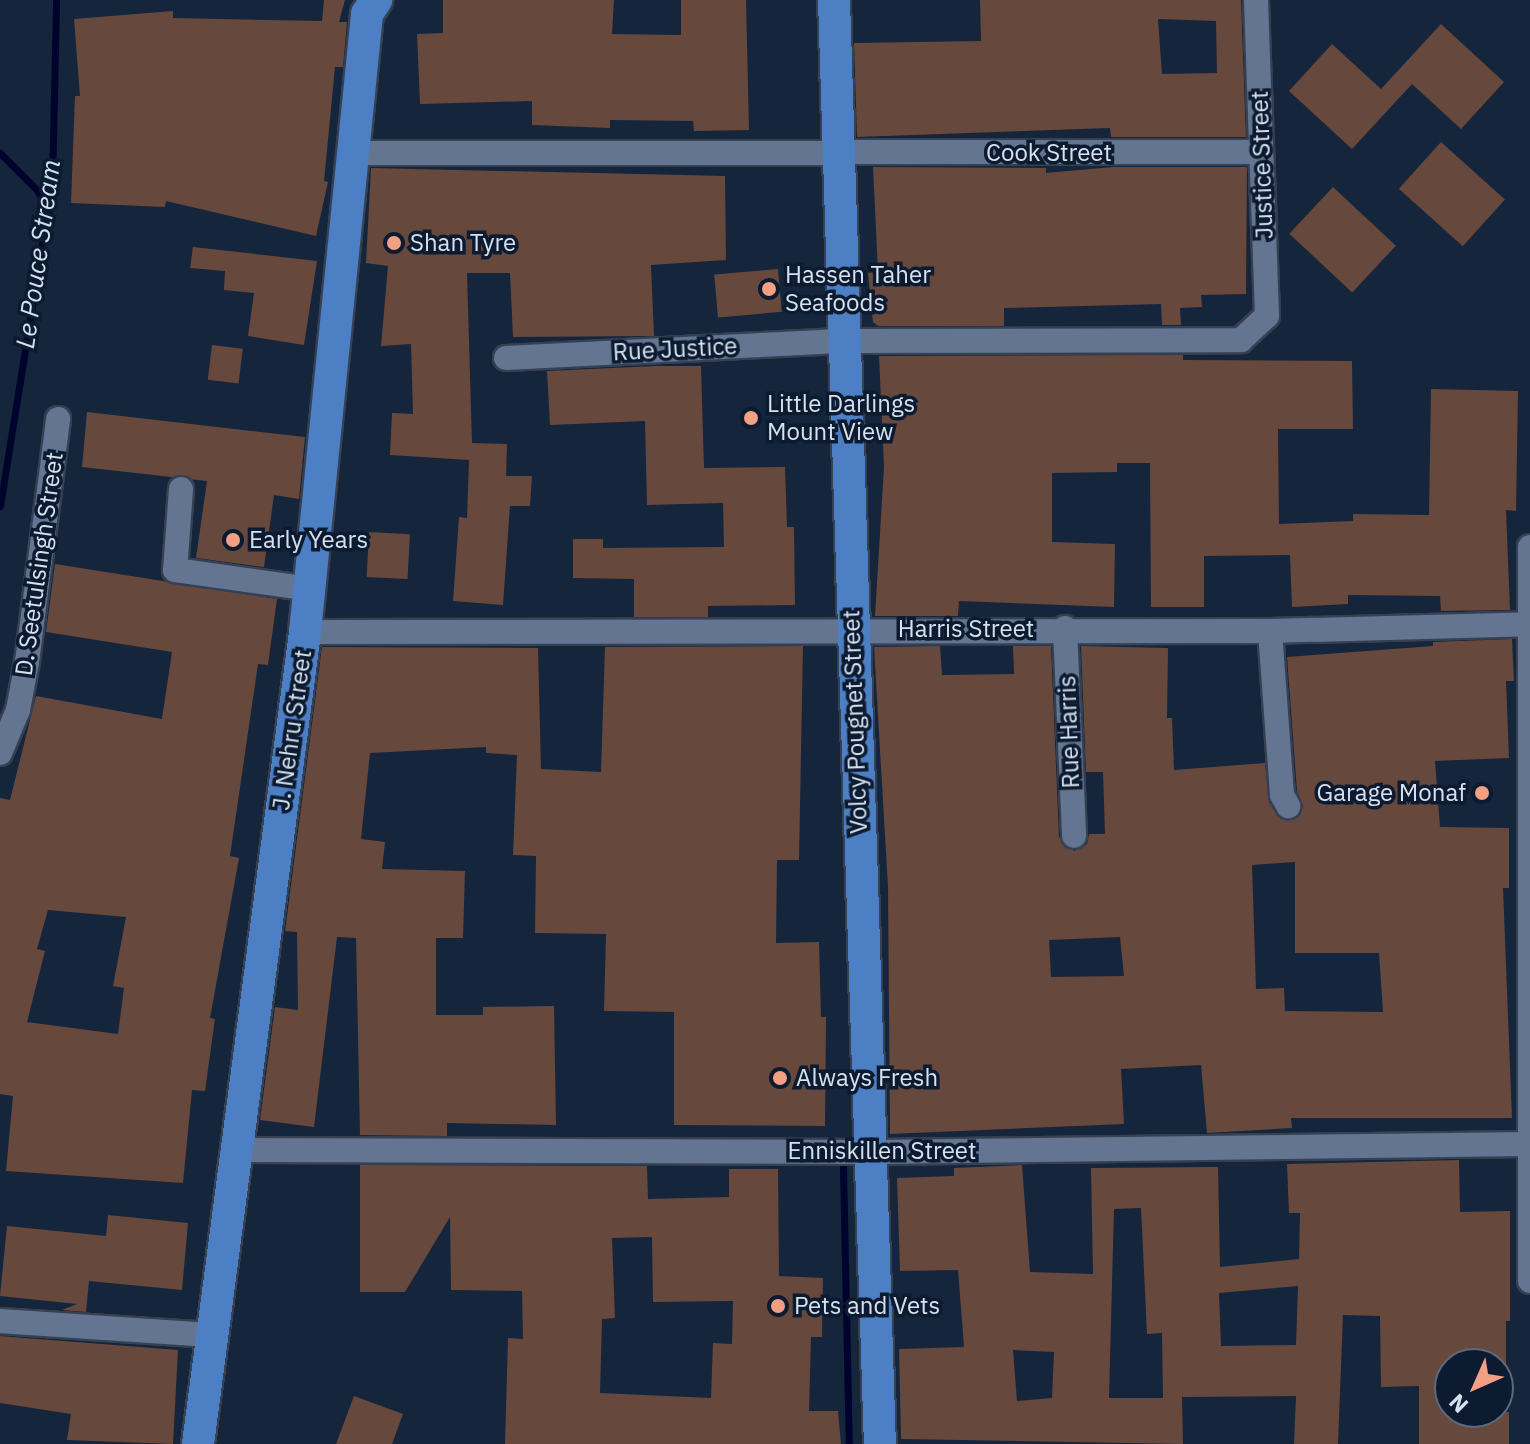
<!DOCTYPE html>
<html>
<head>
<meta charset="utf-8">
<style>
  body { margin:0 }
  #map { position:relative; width:1530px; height:1444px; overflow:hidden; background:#15253b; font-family:"IBM Plex Sans",sans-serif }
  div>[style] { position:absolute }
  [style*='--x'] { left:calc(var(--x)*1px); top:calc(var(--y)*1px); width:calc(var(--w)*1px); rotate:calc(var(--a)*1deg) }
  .stream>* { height:7px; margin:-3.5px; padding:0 3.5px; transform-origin:3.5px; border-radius:3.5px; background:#00042d }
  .building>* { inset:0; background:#67483d; transform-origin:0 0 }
  .roads { filter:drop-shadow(2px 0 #354053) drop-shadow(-2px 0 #354053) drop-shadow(0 2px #354053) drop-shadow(0 -2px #354053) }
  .minor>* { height:24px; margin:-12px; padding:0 12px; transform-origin:12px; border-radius:12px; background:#637590 }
  .major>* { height:32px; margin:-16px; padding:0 16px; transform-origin:16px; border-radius:16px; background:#4d7fc4 }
  .dots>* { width:22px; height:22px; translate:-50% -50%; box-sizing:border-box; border:4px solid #0c1b30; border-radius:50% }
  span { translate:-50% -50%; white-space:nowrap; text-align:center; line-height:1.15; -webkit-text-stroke:7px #0c1b30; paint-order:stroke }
  .street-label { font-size:24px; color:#d6e1f0 }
  .poi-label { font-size:24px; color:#d6e1f0 }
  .left { translate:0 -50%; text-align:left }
  .right { translate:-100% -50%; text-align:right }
  .water-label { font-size:26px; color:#d3e0f2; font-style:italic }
  .north { position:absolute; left:1434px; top:1348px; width:80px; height:80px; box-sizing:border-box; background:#0c1b30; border:2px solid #5d6a7d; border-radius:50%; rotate:225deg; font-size:22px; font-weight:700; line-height:32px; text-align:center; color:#d6e1f0 }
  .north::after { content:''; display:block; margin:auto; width:28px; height:36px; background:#f39f83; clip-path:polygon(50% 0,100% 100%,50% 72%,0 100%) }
</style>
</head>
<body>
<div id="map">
  <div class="stream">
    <i style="--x:0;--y:153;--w:52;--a:45"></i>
    <i style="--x:37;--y:190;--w:25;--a:63"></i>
    <i style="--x:0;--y:506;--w:327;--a:-80.9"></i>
    <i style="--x:52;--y:183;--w:183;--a:-88.7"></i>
    <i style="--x:843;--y:1167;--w:277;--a:88.8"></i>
  </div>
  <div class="building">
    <i style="clip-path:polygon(324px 0,345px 0,339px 22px,347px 22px,343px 67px,335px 67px,324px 181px,328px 182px,316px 236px,166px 201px,165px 207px,71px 203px,75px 96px,80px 96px,74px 19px,173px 11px,173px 18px,322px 21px)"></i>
    <i style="clip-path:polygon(443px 0,614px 0,612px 34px,681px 35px,681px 0,746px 0,749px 130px,694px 131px,693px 121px,610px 120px,610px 128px,532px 125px,532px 101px,420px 104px,417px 34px,443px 33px)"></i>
    <i style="clip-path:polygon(evenodd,980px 0,1241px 0,1246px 137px,1111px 137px,1110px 128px,857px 137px,854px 43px,981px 41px,980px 0,1158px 19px,1216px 21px,1217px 73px,1162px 74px,1158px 19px)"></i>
    <i style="clip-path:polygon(1441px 24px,1504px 82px,1461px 129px,1412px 84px,1352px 149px,1289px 91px,1332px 44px,1381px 89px)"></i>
    <i style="left:1441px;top:142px;width:86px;height:63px;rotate:42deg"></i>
    <i style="clip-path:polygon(873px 167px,1046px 168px,1046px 173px,1113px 167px,1247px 167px,1246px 294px,1201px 295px,1202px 307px,1180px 308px,1181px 325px,1162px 325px,1161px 304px,1004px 308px,1004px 326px,878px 326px,873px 322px,868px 273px,878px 272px)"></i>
    <i style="clip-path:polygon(371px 168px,725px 176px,726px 260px,651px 265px,654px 336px,513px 337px,510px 273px,467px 273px,472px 443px,507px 444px,506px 476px,532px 476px,530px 506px,510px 506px,503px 605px,453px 601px,459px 517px,467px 518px,469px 460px,390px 455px,392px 413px,413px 414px,411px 344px,381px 346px,388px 266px,366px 263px)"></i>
    <i style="left:1333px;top:187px;width:86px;height:64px;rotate:43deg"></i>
    <i style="clip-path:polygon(193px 247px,317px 261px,304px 345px,248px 336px,254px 293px,224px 290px,225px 271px,190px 268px)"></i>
    <i style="left:778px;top:269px;width:43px;height:64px;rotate:85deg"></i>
    <i style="left:212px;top:345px;width:31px;height:35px;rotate:7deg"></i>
    <i style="clip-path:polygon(1183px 355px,1183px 360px,1352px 361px,1353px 429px,1278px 429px,1279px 524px,1353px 521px,1353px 514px,1429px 515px,1431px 389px,1518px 391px,1516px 511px,1506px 510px,1510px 610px,1441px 611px,1440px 596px,1348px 595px,1348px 604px,1292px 607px,1290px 555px,1204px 556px,1204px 607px,1151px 607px,1150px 463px,1117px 463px,1117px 472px,1052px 473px,1052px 542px,1115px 544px,1114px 607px,959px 601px,958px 616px,875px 616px,884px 467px,879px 356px)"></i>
    <i style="clip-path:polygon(655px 366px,701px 366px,704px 468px,785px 467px,787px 527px,794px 527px,795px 605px,708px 606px,708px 617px,634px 617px,634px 579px,573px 578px,573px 539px,603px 539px,603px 548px,724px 547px,723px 503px,647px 505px,645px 421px,550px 425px,547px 371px)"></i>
    <i style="clip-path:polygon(87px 412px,305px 437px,299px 499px,274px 495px,264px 567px,196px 558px,207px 481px,82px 467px)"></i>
    <i style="left:369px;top:532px;width:41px;height:45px;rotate:3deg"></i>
    <i style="clip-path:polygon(evenodd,55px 564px,277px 599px,268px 665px,258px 664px,230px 856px,239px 858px,210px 1018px,215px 1019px,205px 1091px,192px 1090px,183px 1183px,6px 1171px,13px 1096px,0 1094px,0 798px,10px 800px,36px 696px,162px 719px,172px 652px,46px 632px,55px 564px,48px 910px,126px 917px,113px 986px,124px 988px,118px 1034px,27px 1022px,45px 951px,37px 949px,48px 910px)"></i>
    <i style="clip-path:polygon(evenodd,1512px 639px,1514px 681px,1506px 681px,1509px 758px,1435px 761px,1440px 827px,1509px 828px,1509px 888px,1503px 888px,1512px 1118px,1291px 1118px,1292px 1128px,1207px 1133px,1201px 1065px,1121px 1069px,1124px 1124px,890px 1134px,888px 887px,874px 647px,940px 646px,942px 675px,1014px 674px,1013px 646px,1051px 646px,1059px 837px,1074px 851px,1087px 844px,1089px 834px,1105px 834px,1103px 772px,1086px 772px,1081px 646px,1168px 648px,1167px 718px,1172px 718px,1174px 770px,1265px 763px,1269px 802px,1280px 818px,1288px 821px,1300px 814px,1303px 806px,1297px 791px,1287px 657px,1433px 646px,1433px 642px,1512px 639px,1295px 862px,1295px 953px,1379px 953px,1383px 1012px,1285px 1011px,1284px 988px,1256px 989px,1252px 865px,1295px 862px,1512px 639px,1120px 937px,1124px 976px,1051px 977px,1049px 940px,1120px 937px)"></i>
    <i style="clip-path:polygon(803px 646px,799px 860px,777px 860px,776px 943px,819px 942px,821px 1017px,826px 1017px,825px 1126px,674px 1125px,674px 1012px,604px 1011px,606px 934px,535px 933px,536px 856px,513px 855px,517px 755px,486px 753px,486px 747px,370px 753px,361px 839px,385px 842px,382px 869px,465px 871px,463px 938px,436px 938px,436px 1015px,483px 1015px,483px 1007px,554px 1006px,556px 1125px,447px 1123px,447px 1136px,360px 1135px,356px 938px,337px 937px,314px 1127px,260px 1120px,275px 1007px,298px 1010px,297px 932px,285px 931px,322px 647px,538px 648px,541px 769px,601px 772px,605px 647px)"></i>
    <i style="clip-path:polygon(evenodd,1459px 1160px,1460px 1212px,1510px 1211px,1510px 1321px,1506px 1321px,1506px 1364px,1450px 1364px,1450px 1412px,1509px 1412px,1509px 1444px,1419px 1444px,1419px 1386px,1381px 1387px,1380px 1316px,1343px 1315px,1338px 1444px,1294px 1444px,1296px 1396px,1182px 1397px,1183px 1444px,901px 1439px,899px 1349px,964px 1347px,958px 1270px,900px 1271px,897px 1178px,954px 1176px,954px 1168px,1022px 1165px,1030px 1272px,1093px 1274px,1091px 1168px,1218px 1167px,1220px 1267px,1299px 1259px,1300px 1213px,1289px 1213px,1287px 1164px,1459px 1160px,1141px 1208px,1147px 1334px,1162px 1333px,1163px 1398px,1109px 1398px,1114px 1209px,1141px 1208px,1459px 1160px,1298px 1286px,1296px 1345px,1221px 1346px,1219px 1293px,1298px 1286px,1459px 1160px,1013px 1350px,1054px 1352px,1052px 1398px,1017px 1401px,1013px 1350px)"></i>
    <i style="clip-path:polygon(evenodd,360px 1165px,647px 1166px,648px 1199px,729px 1197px,729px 1169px,778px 1169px,779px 1276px,823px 1278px,822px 1337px,811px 1337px,809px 1411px,838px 1411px,841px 1444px,505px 1444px,508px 1338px,523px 1339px,522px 1291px,451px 1290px,450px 1217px,405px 1292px,360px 1292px,360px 1165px,652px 1237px,653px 1302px,733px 1301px,732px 1344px,713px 1343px,711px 1398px,600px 1393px,602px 1319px,615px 1318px,612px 1238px,652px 1237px)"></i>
    <i style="clip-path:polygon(108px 1215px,188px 1223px,182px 1290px,89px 1281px,86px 1312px,62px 1310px,77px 1304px,0 1296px,7px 1226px,106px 1236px)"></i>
    <i style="clip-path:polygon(0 1336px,178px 1350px,173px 1444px,67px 1440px,71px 1414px,0 1403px)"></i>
    <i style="clip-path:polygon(354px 1396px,403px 1414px,392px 1444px,336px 1444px)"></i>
  </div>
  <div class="roads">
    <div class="minor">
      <i style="--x:354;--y:153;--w:906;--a:-0.06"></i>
      <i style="--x:506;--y:358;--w:339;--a:-2.9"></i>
      <i style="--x:845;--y:341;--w:396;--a:-0.1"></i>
      <i style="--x:1241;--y:340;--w:35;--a:-43"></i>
      <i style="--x:1267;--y:316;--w:316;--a:-92"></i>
      <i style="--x:181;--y:489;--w:81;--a:94.2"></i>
      <i style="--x:175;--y:570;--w:136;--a:8"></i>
      <i style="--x:1530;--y:547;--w:734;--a:90"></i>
      <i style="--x:1065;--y:628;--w:208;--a:87.5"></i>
      <i style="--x:1270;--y:631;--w:164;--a:85.8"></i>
      <i style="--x:1282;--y:795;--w:13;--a:61"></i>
      <i style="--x:305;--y:632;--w:965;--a:-0.06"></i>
      <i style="--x:1270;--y:631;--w:260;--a:-1.5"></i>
      <i style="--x:0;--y:753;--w:47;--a:-67.3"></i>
      <i style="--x:18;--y:710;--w:49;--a:-79.4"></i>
      <i style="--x:27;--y:662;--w:245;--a:-82.7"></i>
      <i style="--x:235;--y:1150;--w:639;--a:0.18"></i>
      <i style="--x:874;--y:1152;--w:656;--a:-0.7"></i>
      <i style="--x:0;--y:1321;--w:210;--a:3.8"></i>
    </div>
    <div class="major">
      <i style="--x:834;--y:0;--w:1445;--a:88.18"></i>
      <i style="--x:198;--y:1444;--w:819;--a:-82.49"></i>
      <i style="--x:305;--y:632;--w:621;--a:-84.27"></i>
      <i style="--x:367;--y:14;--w:17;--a:-57"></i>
    </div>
  </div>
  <div class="dots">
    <i style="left:394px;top:243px;background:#f39f83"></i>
    <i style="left:769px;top:289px;background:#f39f83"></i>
    <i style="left:751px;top:418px;background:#f39f83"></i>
    <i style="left:233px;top:540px;background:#f39f83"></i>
    <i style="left:1482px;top:793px;background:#f39f83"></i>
    <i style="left:780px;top:1078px;background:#f39f83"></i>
    <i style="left:778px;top:1306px;background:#f39f83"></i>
  </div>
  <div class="street-label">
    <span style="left:1049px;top:153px">Cook Street</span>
    <span style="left:1262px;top:165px;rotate:-92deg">Justice Street</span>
    <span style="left:675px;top:349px;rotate:-3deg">Rue Justice</span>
    <span style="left:39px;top:564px;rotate:-82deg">D. Seetulsingh Street</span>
    <span style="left:966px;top:629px">Harris Street</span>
    <span style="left:855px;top:722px;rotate:-92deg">Volcy Pougnet Street</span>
    <span style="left:292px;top:730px;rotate:-82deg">J. Nehru Street</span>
    <span style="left:1069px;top:732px;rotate:-92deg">Rue Harris</span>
    <span style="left:882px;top:1151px">Enniskillen Street</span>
  </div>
  <div class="poi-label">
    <span class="left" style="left:410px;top:243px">Shan Tyre</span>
    <span class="left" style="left:785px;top:289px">Hassen Taher<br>Seafoods</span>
    <span class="left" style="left:767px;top:418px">Little Darlings<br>Mount View</span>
    <span class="left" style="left:249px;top:540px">Early Years</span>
    <span class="right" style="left:1466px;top:793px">Garage Monaf</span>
    <span class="left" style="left:796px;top:1078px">Always Fresh</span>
    <span class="left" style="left:794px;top:1306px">Pets and Vets</span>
  </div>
  <div class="water-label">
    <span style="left:38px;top:254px;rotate:-82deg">Le Pouce Stream</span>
  </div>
  <div class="north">N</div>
</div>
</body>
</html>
